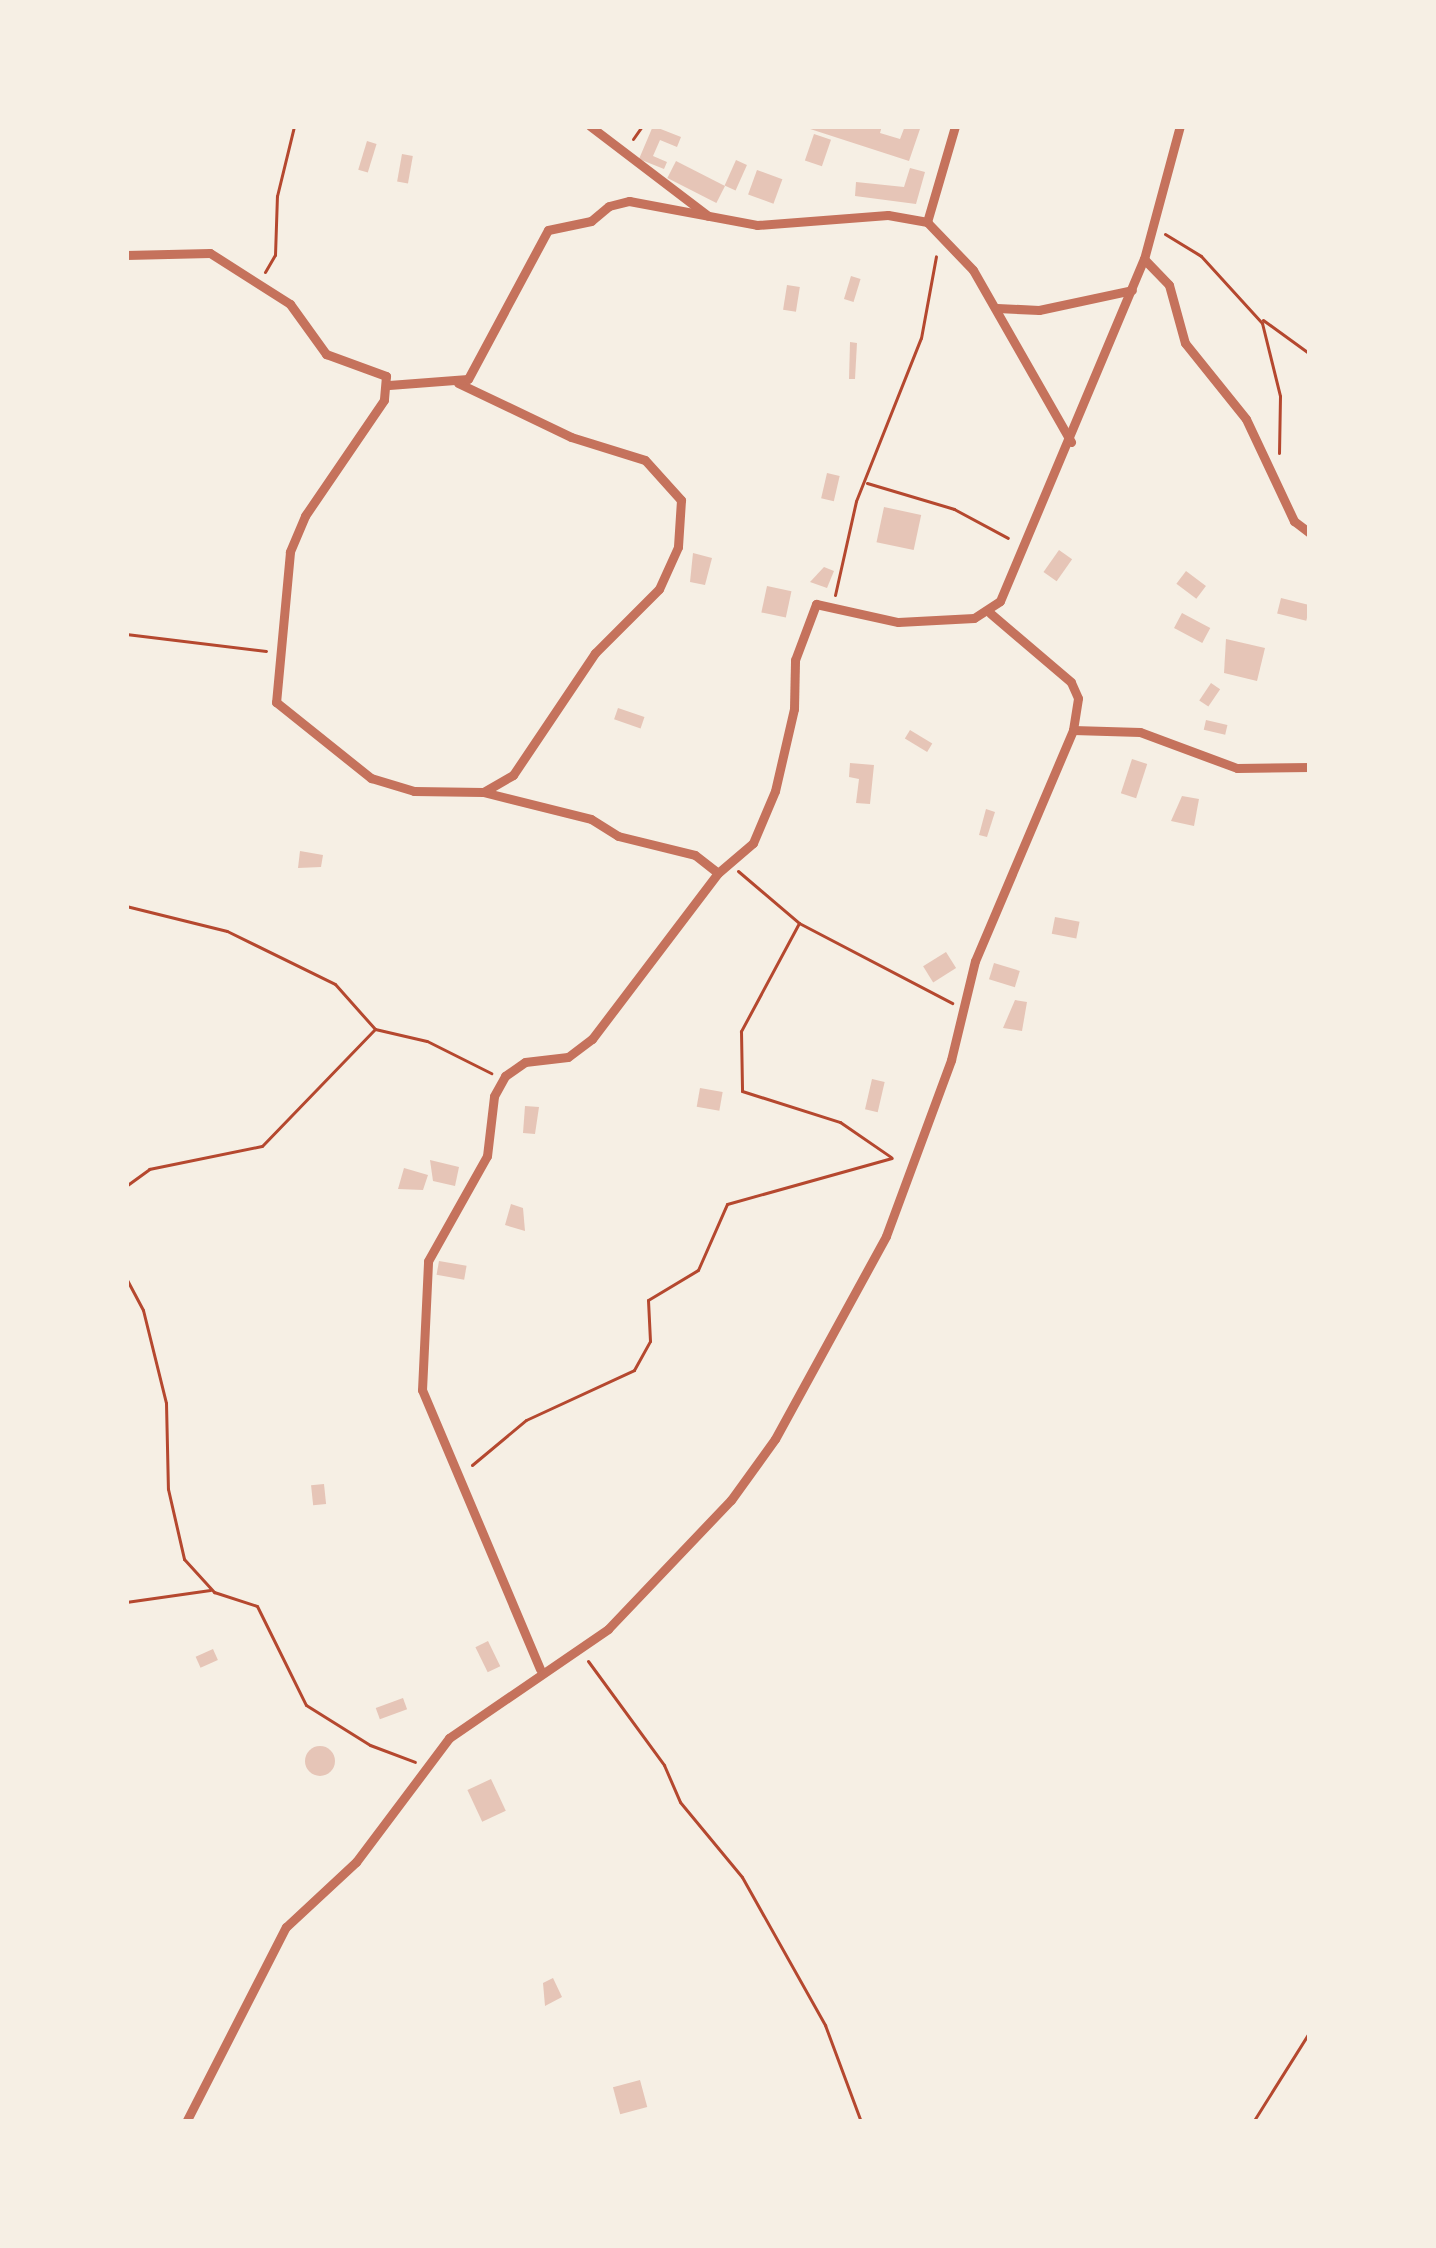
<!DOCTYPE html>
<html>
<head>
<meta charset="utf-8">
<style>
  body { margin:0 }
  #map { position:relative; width:1436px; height:2248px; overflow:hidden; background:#f6efe4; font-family:"Playfair Display",serif }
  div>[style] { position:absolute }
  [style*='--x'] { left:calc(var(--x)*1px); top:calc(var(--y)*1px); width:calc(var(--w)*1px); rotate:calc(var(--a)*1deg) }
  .building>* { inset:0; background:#e6c5b7; transform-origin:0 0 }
  .round { border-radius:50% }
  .path>* { height:3px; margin:-1.5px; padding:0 1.5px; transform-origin:1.5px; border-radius:1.5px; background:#b5482f }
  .minor>* { height:9px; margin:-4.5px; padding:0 4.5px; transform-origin:4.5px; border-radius:4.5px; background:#c5725c }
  span { translate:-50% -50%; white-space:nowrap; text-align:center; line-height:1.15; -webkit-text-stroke:12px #f6efe4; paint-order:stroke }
  .frame { position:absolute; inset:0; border:129px solid #f6efe4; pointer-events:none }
</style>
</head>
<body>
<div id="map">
  <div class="building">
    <i style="clip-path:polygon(653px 126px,681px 137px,677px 147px,660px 140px,653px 156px,667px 162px,664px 169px,639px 159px)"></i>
    <i style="clip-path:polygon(882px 126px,880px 133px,900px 139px,905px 126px,921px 126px,909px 161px,804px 127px)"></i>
    <i style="left:814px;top:134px;width:18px;height:28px;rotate:19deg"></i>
    <i style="left:367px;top:141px;width:10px;height:30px;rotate:17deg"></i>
    <i style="left:402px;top:154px;width:11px;height:28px;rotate:10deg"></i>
    <i style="left:736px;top:160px;width:12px;height:28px;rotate:24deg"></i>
    <i style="left:676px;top:161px;width:55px;height:19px;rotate:27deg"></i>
    <i style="clip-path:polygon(910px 168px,925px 172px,916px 204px,855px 196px,856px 182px,904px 187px)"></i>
    <i style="left:757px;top:170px;width:27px;height:26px;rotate:20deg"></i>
    <i style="left:851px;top:276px;width:10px;height:24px;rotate:17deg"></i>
    <i style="left:787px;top:285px;width:13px;height:25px;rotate:9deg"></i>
    <i style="clip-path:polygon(850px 342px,857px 343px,855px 379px,849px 379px)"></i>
    <i style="left:827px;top:473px;width:13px;height:26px;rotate:13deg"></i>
    <i style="left:884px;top:507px;width:38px;height:36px;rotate:12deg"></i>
    <i style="left:1059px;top:550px;width:16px;height:27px;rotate:35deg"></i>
    <i style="clip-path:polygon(693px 553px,712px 558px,705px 585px,690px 582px)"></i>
    <i style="clip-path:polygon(824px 567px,834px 571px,827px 588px,810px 582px)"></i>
    <i style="left:1186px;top:571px;width:25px;height:16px;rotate:37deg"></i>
    <i style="left:767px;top:586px;width:25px;height:27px;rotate:12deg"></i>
    <i style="left:1281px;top:598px;width:30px;height:16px;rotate:14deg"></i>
    <i style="left:1182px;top:613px;width:32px;height:17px;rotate:28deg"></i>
    <i style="clip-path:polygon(1226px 639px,1265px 648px,1257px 681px,1224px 673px)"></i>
    <i style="left:1211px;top:683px;width:11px;height:21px;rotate:34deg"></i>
    <i style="left:618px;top:708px;width:28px;height:12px;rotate:19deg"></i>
    <i style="left:1206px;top:720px;width:22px;height:10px;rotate:13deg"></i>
    <i style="left:910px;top:730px;width:26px;height:10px;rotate:31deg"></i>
    <i style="left:1132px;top:759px;width:16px;height:36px;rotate:18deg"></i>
    <i style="clip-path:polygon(850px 763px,874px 765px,870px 804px,856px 803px,859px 779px,849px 777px)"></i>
    <i style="clip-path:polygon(1182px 796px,1199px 799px,1194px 826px,1171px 821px)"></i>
    <i style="clip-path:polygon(986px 809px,995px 812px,987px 837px,979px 835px)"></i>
    <i style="clip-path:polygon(300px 851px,323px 855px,321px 867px,298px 868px)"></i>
    <i style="left:1055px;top:917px;width:25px;height:17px;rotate:11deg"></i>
    <i style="left:946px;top:952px;width:19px;height:27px;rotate:58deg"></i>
    <i style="left:994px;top:963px;width:27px;height:17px;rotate:17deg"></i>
    <i style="clip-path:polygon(1015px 1000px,1027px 1002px,1022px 1031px,1003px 1028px)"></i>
    <i style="left:872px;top:1079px;width:13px;height:31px;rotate:13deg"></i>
    <i style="left:700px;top:1088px;width:23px;height:19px;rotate:10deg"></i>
    <i style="clip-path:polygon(525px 1106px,539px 1107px,535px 1134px,523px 1133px)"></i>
    <i style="clip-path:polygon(430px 1160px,459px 1167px,455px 1186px,433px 1181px)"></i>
    <i style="clip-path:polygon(404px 1168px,428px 1175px,423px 1190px,398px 1189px)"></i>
    <i style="clip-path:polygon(511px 1204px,523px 1208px,525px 1231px,505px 1225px)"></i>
    <i style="left:439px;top:1261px;width:28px;height:14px;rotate:10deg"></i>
    <i style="left:324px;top:1484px;width:20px;height:13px;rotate:84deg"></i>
    <i style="left:488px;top:1641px;width:28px;height:14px;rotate:64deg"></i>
    <i style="left:213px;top:1649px;width:12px;height:19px;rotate:66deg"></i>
    <i style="left:403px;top:1698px;width:12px;height:29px;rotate:70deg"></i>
    <i class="round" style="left:305px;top:1746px;width:30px;height:30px"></i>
    <i style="left:491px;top:1779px;width:35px;height:26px;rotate:65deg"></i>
    <i style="clip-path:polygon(553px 1978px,562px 1997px,545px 2006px,543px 1983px)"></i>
    <i style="left:640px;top:2080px;width:28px;height:28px;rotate:75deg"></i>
  </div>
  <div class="path">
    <i style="--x:633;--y:139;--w:16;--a:-55"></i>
    <i style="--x:1165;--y:234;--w:42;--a:31.4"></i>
    <i style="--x:1201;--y:256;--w:91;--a:47.7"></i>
    <i style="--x:1262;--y:323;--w:75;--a:76.1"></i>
    <i style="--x:1280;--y:396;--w:57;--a:91"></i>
    <i style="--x:265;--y:272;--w:20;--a:-60"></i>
    <i style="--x:275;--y:255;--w:59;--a:-88.1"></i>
    <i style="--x:277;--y:196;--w:72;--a:-76.3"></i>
    <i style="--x:1263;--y:320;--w:58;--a:35.9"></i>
    <i style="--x:867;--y:483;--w:91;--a:16.6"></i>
    <i style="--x:954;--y:509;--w:61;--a:28.2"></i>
    <i style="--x:835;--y:595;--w:96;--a:-77.4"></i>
    <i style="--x:856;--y:501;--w:175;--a:-68.3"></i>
    <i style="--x:921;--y:338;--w:83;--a:-79.6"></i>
    <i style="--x:126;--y:634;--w:141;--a:6.9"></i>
    <i style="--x:738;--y:871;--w:80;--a:40.4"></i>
    <i style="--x:799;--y:923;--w:173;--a:27.6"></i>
    <i style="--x:126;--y:906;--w:104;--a:13.9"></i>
    <i style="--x:227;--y:931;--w:120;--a:26.1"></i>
    <i style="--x:335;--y:984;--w:60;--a:48.4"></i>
    <i style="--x:375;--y:1029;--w:53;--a:13"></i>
    <i style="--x:427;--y:1041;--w:72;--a:26.6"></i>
    <i style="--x:799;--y:923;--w:123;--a:118.2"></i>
    <i style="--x:741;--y:1031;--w:60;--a:89"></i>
    <i style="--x:742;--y:1091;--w:103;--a:17.6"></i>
    <i style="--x:840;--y:1122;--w:62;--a:34.5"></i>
    <i style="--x:126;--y:1186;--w:29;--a:-36"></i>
    <i style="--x:149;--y:1169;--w:115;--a:-11.5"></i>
    <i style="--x:262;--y:1146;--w:163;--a:-46"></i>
    <i style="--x:126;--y:1278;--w:36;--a:62"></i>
    <i style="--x:143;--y:1310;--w:96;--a:76.1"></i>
    <i style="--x:166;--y:1403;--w:86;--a:88.7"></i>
    <i style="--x:168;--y:1489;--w:72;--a:77.1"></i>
    <i style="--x:184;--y:1559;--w:45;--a:47.7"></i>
    <i style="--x:214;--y:1592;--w:45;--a:18"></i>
    <i style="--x:257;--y:1606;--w:110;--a:63.7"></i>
    <i style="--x:306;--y:1705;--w:75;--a:32"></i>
    <i style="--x:370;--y:1745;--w:48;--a:20.7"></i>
    <i style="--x:472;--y:1465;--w:70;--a:-39.8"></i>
    <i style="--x:526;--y:1420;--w:119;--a:-24.8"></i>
    <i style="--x:634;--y:1370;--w:33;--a:-61"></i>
    <i style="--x:650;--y:1341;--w:41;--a:-92.8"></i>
    <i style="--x:648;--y:1300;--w:58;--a:-31"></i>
    <i style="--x:698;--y:1270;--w:72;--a:-66.3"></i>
    <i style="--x:727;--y:1204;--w:171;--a:-15.6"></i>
    <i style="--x:126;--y:1602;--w:85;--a:-8.1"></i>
    <i style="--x:588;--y:1661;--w:129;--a:53.8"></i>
    <i style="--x:664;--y:1765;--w:40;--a:66.6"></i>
    <i style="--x:680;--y:1802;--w:97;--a:50.4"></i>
    <i style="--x:742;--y:1877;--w:170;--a:60.7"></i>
    <i style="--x:825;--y:2025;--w:103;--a:69.6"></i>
    <i style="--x:1253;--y:2122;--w:107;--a:-57.9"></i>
  </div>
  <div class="minor">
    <i style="--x:590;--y:126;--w:148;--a:37.3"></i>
    <i style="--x:927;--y:222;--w:100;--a:-73.7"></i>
    <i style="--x:126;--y:255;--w:84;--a:-1.4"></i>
    <i style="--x:210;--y:253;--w:95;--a:32.5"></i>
    <i style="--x:290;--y:304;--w:62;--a:54.2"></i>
    <i style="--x:326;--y:354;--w:64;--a:20.1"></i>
    <i style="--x:386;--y:376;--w:24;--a:95"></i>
    <i style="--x:384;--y:400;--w:140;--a:124.3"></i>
    <i style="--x:305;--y:516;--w:39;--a:113"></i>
    <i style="--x:290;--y:552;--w:151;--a:95.3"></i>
    <i style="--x:276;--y:702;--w:122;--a:38.7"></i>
    <i style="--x:371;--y:778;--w:45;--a:16.8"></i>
    <i style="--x:414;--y:791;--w:69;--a:0.8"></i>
    <i style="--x:483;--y:792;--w:111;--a:14"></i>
    <i style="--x:591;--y:819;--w:32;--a:32"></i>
    <i style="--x:618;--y:836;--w:79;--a:13.9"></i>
    <i style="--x:695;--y:855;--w:29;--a:38"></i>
    <i style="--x:718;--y:873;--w:46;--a:-40.6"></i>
    <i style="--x:753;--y:843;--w:56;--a:-67.1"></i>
    <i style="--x:775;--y:791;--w:84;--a:-77"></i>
    <i style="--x:794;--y:709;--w:49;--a:-88.8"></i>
    <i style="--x:795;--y:660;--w:60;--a:-69.4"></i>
    <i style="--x:816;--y:604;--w:84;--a:12.4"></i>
    <i style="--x:898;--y:622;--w:76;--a:-3"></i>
    <i style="--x:974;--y:618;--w:31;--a:-33"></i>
    <i style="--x:1000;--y:601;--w:371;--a:-67.2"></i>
    <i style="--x:1144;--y:259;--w:138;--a:-74.9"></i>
    <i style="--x:1144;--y:259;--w:36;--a:46"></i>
    <i style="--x:1169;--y:285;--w:60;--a:74.6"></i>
    <i style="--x:1185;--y:343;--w:97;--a:51.2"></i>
    <i style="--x:1246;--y:419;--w:113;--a:64.8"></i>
    <i style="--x:1294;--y:521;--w:20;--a:37"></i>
    <i style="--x:997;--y:308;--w:42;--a:2.7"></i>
    <i style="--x:1039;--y:310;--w:95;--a:-12.1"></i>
    <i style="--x:458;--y:383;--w:125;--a:25.5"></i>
    <i style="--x:571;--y:437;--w:77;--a:17.3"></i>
    <i style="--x:645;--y:460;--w:54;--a:48"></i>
    <i style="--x:681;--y:500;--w:47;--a:93.7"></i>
    <i style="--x:678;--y:547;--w:46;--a:114.3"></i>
    <i style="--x:659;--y:589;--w:91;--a:135"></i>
    <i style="--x:595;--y:653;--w:147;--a:123.9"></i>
    <i style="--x:513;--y:775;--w:34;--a:150"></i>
    <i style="--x:389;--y:385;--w:79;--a:-4.3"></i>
    <i style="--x:468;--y:379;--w:169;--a:-61.8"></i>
    <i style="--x:548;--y:230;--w:44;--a:-11.8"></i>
    <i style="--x:591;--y:221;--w:23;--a:-40"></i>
    <i style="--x:609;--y:206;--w:21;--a:-14"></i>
    <i style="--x:629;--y:201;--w:130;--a:10.6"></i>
    <i style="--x:757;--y:225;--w:131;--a:-4.4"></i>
    <i style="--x:888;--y:215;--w:40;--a:10"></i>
    <i style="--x:927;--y:222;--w:66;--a:46.2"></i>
    <i style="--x:973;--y:270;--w:198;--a:60.3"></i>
    <i style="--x:1073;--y:730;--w:67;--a:1.7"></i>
    <i style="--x:1140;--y:732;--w:103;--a:20.4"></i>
    <i style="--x:1237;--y:768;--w:73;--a:-0.8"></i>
    <i style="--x:540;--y:1669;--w:303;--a:-112.9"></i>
    <i style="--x:422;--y:1390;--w:129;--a:-87.3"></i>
    <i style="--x:428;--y:1261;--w:120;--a:-60.7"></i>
    <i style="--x:487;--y:1156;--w:60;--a:-83.3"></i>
    <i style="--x:494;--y:1096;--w:23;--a:-61"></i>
    <i style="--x:505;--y:1076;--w:24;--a:-35"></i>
    <i style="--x:525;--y:1062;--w:43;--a:-6.6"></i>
    <i style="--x:568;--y:1057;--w:30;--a:-37"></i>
    <i style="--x:592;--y:1039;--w:208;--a:-52.8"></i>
    <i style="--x:186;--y:2122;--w:219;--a:-62.9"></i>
    <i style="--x:286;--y:1927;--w:96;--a:-42.9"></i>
    <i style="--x:356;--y:1862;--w:155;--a:-53.1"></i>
    <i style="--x:449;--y:1738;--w:193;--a:-34.4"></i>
    <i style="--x:608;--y:1629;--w:178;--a:-46.4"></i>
    <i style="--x:731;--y:1500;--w:75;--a:-54.2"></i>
    <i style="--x:775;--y:1439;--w:231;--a:-61.3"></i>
    <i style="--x:886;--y:1236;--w:188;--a:-69.7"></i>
    <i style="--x:951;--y:1060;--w:102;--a:-76.4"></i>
    <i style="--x:975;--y:961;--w:251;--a:-67"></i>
    <i style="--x:1073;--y:730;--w:32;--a:-81"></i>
    <i style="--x:1078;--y:698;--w:17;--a:-114"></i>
    <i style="--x:1071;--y:682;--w:106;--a:-139.6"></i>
  </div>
  <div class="frame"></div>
</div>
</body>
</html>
